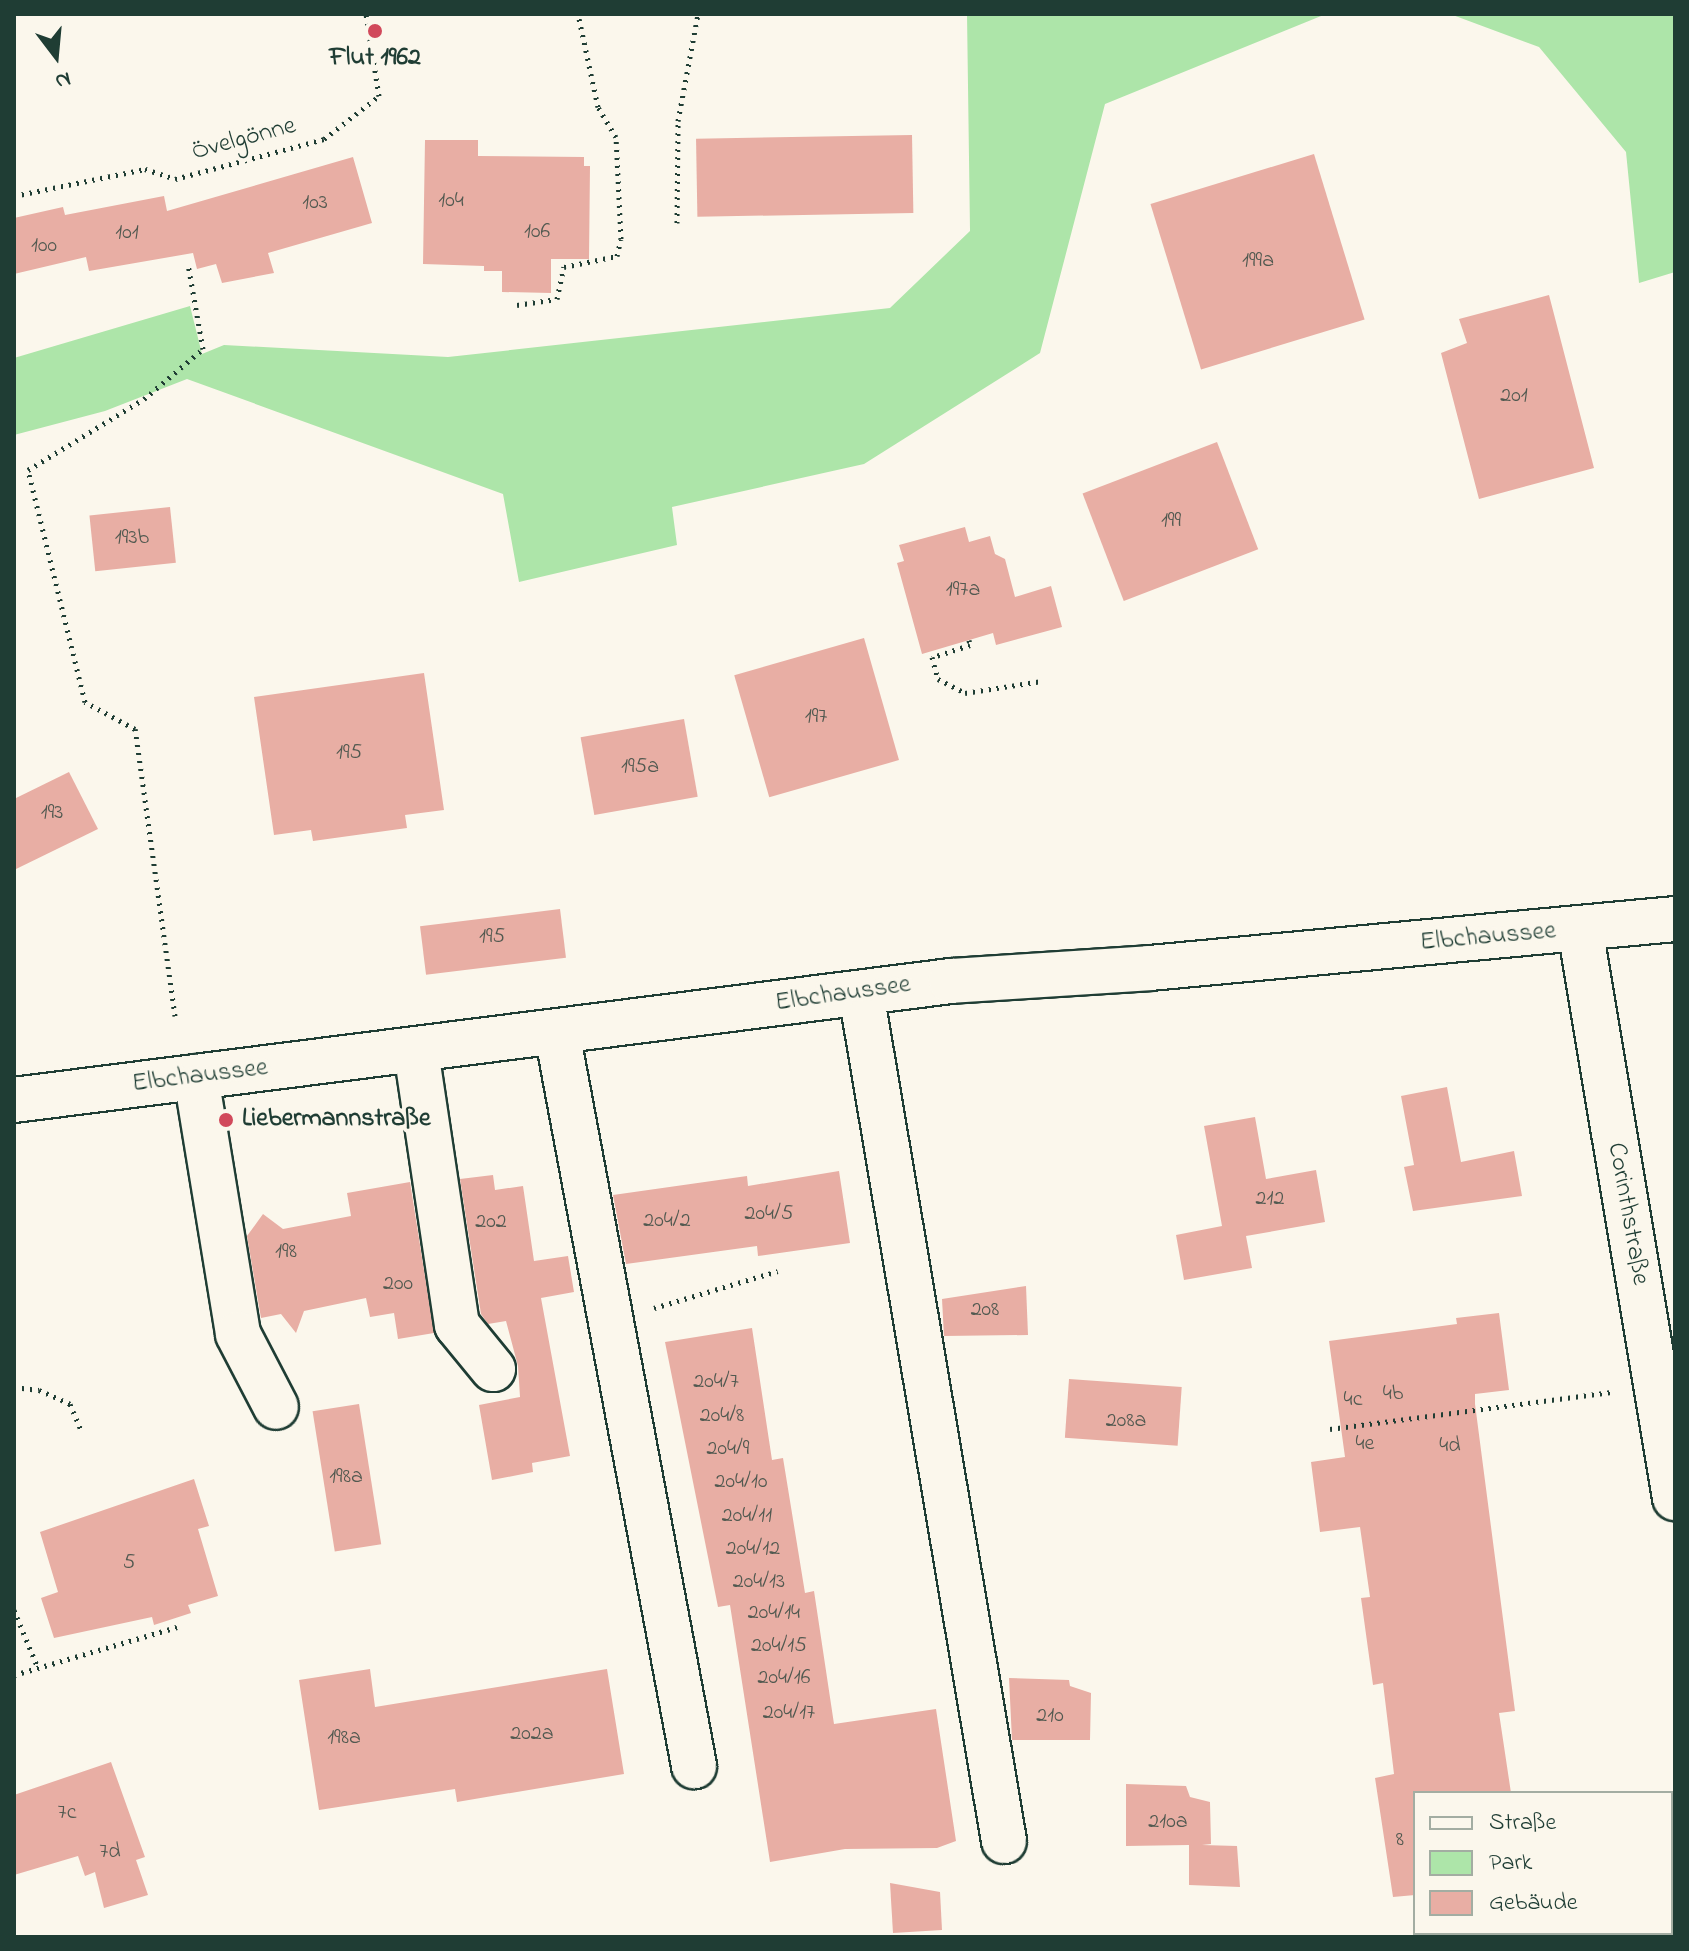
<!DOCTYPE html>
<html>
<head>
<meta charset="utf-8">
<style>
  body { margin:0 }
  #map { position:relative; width:1689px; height:1951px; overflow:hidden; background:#fbf7ec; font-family:"Indie Flower",sans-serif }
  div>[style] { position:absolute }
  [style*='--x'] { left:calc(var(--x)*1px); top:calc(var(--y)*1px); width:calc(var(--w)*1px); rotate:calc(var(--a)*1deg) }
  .green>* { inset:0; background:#ade5a9 }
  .building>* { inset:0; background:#e8aea4; transform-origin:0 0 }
  .path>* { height:5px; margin-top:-2.5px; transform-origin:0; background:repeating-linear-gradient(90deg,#1f3d34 0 2px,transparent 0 8px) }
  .roads { filter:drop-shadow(2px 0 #1f3d34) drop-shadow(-2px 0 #1f3d34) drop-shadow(0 2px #1f3d34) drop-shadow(0 -2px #1f3d34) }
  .minor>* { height:44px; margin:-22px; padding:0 22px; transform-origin:22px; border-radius:22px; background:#fbf7ec }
  .major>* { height:44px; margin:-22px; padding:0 22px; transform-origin:22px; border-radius:22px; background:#fbf7ec }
  .dots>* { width:22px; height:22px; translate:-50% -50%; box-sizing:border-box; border:4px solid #fbf7ec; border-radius:50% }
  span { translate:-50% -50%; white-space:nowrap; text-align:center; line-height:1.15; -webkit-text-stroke:8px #fbf7ec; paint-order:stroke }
  .number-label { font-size:22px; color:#515950 }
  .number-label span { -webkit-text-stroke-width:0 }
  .poi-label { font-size:26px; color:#1f3d34; font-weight:700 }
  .left { translate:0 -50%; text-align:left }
  .street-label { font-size:26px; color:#1f3d34 }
  .frame { position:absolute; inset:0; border:16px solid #1f3d34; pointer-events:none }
  .legend { position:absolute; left:1413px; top:1791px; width:260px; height:144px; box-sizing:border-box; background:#fbf7ec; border:2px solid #a3ada2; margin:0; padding:10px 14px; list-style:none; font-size:24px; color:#1f3d34 }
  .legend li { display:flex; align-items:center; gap:16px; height:40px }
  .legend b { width:40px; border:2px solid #a3ada2 }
  .north { position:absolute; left:16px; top:16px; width:80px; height:80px; -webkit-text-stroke:6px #fbf7ec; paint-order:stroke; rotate:164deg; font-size:22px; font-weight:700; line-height:32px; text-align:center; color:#1f3d34 }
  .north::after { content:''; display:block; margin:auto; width:28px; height:36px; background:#1f3d34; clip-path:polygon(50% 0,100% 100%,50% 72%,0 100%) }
</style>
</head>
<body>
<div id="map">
  <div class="green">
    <i style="clip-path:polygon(967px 14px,1326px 14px,1105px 104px,1040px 353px,864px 464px,672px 507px,677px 545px,519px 582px,503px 494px,187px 379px,105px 411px,14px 435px,14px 358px,190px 306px,202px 354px,224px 345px,448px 357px,890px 308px,970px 231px)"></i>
    <i style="clip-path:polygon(1450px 14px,1675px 14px,1675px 272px,1639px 283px,1626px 152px,1539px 47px)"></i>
  </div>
  <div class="building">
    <i style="left:912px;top:135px;width:78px;height:216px;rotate:89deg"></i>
    <i style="clip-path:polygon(425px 140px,478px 140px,478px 156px,584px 157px,584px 166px,590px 166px,589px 259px,551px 259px,551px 293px,502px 292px,502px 271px,484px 271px,484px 266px,423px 264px)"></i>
    <i style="left:1314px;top:154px;width:173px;height:171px;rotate:73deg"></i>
    <i style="clip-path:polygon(353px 157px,372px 223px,268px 253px,274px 273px,222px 283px,216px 264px,197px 269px,193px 253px,89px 271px,86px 257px,14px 274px,14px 218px,63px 207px,65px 215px,164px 196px,167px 211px)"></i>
    <i style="clip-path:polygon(1549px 295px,1594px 468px,1479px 499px,1441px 353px,1467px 343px,1459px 319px)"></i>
    <i style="left:1217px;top:442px;width:115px;height:144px;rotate:69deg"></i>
    <i style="left:170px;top:507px;width:56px;height:81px;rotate:84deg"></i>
    <i style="clip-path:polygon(965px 527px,969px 542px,990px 536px,995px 554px,1005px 559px,1015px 597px,1051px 586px,1062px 627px,996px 645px,993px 633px,922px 654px,897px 563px,904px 561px,899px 545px)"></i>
    <i style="left:864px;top:638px;width:127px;height:135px;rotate:74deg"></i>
    <i style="clip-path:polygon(424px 673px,444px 810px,405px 815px,407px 828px,313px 841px,311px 830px,274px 835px,254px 697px)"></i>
    <i style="left:684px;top:719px;width:79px;height:105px;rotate:80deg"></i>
    <i style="clip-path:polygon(69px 772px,98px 829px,14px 870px,14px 799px)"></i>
    <i style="left:560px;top:909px;width:49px;height:141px;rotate:83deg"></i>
    <i style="clip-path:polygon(1447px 1087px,1461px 1162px,1514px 1151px,1522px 1196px,1413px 1211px,1404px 1167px,1414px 1165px,1401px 1096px)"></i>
    <i style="clip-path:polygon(1255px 1117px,1266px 1179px,1316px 1170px,1325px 1222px,1246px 1236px,1252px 1268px,1184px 1280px,1176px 1235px,1222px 1226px,1204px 1126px)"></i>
    <i style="clip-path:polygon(839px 1171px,850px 1243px,758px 1256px,757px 1246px,626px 1264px,613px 1195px,747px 1176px,748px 1186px)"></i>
    <i style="clip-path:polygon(493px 1175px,495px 1190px,523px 1186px,534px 1261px,568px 1256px,574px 1292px,541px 1298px,570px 1456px,532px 1463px,533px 1472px,492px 1480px,479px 1405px,520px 1397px,518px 1366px,506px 1321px,488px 1324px,481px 1314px,460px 1179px)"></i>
    <i style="clip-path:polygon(410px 1182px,434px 1333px,398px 1339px,394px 1313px,370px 1317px,366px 1298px,304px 1311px,296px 1333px,281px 1314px,261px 1318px,247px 1236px,263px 1214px,283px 1229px,351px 1216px,347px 1193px)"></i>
    <i style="clip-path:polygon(1026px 1286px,1028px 1335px,944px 1336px,942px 1299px)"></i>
    <i style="clip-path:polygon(1499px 1313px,1509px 1390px,1475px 1394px,1475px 1404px,1515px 1711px,1499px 1713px,1511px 1793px,1415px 1793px,1415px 1895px,1393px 1897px,1375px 1778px,1394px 1774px,1383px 1683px,1373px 1685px,1361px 1598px,1370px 1597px,1360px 1527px,1320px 1532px,1311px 1462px,1345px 1457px,1329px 1341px,1457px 1324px,1456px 1318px)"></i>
    <i style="clip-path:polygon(752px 1328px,772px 1460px,783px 1458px,805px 1593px,814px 1591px,834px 1724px,936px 1709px,956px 1841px,937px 1848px,845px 1849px,770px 1862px,730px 1605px,718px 1607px,665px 1342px)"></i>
    <i style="left:1069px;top:1379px;width:113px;height:59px;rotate:4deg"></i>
    <i style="left:359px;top:1404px;width:142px;height:47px;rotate:81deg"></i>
    <i style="clip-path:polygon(194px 1479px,209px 1526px,198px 1529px,218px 1596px,188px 1605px,191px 1613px,154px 1625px,152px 1617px,54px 1638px,41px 1598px,58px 1592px,40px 1532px)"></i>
    <i style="clip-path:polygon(370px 1669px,375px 1707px,607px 1669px,624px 1774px,457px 1802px,455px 1789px,319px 1810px,299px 1680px)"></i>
    <i style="clip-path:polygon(1009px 1678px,1069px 1680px,1070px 1686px,1091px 1693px,1090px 1740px,1012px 1740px)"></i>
    <i style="clip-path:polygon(111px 1762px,145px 1857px,136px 1860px,148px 1895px,104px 1908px,95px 1872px,85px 1876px,78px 1856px,14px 1875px,14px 1795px)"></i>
    <i style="clip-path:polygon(1126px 1784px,1186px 1786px,1190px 1797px,1210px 1802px,1211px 1844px,1202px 1845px,1237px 1846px,1240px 1887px,1189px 1885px,1189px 1845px,1126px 1846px)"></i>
    <i style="clip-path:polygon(890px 1883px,940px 1892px,942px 1930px,893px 1933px)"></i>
  </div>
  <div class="path">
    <i style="--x:14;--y:196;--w:134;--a:-11.6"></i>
    <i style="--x:145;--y:169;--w:32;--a:18"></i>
    <i style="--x:175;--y:179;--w:154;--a:-15"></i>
    <i style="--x:324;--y:139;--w:70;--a:-38"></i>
    <i style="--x:379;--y:96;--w:83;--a:-99"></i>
    <i style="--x:677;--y:223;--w:102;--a:-89.4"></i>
    <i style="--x:678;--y:121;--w:109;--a:-79.4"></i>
    <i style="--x:517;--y:305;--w:40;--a:-8.5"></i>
    <i style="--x:557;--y:299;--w:33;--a:-78"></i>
    <i style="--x:564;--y:267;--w:54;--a:-11.7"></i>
    <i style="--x:617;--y:256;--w:17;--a:-77"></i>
    <i style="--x:621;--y:239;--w:102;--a:-92.8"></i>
    <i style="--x:616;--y:137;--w:35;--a:-121"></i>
    <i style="--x:598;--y:107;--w:95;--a:-102.1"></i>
    <i style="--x:969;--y:640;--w:5;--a:79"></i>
    <i style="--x:970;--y:645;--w:40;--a:162"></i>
    <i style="--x:932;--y:657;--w:23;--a:75"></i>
    <i style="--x:938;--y:679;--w:30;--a:27"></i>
    <i style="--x:965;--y:693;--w:78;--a:-8.9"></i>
    <i style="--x:175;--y:1016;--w:290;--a:-97.9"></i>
    <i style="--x:135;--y:729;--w:57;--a:-151.6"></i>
    <i style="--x:85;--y:702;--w:239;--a:-103.8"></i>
    <i style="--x:28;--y:470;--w:136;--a:-31.5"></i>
    <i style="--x:144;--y:399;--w:77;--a:-40.3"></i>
    <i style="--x:203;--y:349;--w:86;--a:-100"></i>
    <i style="--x:654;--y:1308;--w:129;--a:-16.6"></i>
    <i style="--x:14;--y:1387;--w:25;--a:7"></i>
    <i style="--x:39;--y:1390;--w:34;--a:24"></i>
    <i style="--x:70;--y:1404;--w:30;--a:67"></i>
    <i style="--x:1330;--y:1429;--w:284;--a:-7.5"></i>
    <i style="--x:14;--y:1610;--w:63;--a:67.5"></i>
    <i style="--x:14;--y:1675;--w:170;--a:-16.4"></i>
  </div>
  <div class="roads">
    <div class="minor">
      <i style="--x:1580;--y:929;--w:577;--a:80.52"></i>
      <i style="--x:861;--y:993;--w:860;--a:80.43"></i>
      <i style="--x:557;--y:1033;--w:746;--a:79.41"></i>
      <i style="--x:416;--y:1051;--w:277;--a:81.5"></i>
      <i style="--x:457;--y:1325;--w:57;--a:50.7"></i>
      <i style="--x:196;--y:1077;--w:260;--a:80.7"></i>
      <i style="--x:238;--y:1334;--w:82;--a:62.5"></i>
    </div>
    <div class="major">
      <i style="--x:14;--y:1100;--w:945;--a:-7.24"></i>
      <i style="--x:951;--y:981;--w:199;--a:-3.7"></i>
      <i style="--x:1150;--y:968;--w:527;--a:-5.33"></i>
    </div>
  </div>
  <div class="dots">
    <i style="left:375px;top:31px;background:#d1495b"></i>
    <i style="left:226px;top:1120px;background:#d1495b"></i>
  </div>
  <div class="number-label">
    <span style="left:451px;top:202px">104</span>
    <span style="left:315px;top:204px">103</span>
    <span style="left:537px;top:233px">106</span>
    <span style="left:127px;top:234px">101</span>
    <span style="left:44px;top:247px">100</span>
    <span style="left:1258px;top:262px">199a</span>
    <span style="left:1514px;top:397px">201</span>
    <span style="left:1171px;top:522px">199</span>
    <span style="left:132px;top:539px">193b</span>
    <span style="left:963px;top:591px">197a</span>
    <span style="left:816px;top:718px">197</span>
    <span style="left:349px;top:754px">195</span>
    <span style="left:640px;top:768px">195a</span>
    <span style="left:52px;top:814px">193</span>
    <span style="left:492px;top:938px">195</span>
    <span style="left:1270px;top:1200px">212</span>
    <span style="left:769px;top:1215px">204/5</span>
    <span style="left:667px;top:1222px">204/2</span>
    <span style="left:491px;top:1223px">202</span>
    <span style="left:286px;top:1253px">198</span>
    <span style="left:398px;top:1285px">200</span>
    <span style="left:985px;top:1311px">208</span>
    <span style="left:716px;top:1383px">204/7</span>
    <span style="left:1393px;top:1395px">4b</span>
    <span style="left:1353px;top:1401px">4c</span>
    <span style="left:722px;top:1417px">204/8</span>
    <span style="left:1126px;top:1422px">208a</span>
    <span style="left:1365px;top:1445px">4e</span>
    <span style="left:1450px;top:1447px">4d</span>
    <span style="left:728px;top:1450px">204/9</span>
    <span style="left:346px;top:1478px">198a</span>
    <span style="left:741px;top:1483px">204/10</span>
    <span style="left:747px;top:1517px">204/11</span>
    <span style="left:753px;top:1550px">204/12</span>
    <span style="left:129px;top:1564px">5</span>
    <span style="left:759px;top:1583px">204/13</span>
    <span style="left:774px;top:1614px">204/14</span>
    <span style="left:779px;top:1647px">204/15</span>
    <span style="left:784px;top:1679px">204/16</span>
    <span style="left:789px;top:1714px">204/17</span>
    <span style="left:1050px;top:1717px">210</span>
    <span style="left:532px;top:1735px">202a</span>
    <span style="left:344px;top:1739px">198a</span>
    <span style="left:67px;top:1814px">7c</span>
    <span style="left:1168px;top:1823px">210a</span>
    <span style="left:1400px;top:1841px">8</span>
    <span style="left:110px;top:1853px">7d</span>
  </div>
  <div class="poi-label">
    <span style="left:375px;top:59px">Flut 1962</span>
    <span class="left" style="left:242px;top:1120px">Liebermannstraße</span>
  </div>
  <div class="street-label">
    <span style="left:244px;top:140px;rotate:-15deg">Övelgönne</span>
    <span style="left:1488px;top:938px;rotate:-5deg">Elbchaussee</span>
    <span style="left:843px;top:995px;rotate:-8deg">Elbchaussee</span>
    <span style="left:200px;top:1077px;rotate:-7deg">Elbchaussee</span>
    <span style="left:1627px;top:1214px;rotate:80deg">Corinthstraße</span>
  </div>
  <div class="frame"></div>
  <ul class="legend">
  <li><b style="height:10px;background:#fbf7ec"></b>Straße</li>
  <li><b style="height:22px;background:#ade5a9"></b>Park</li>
  <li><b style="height:22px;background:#e8aea4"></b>Gebäude</li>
  </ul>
  <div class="north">N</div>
</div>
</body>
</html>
